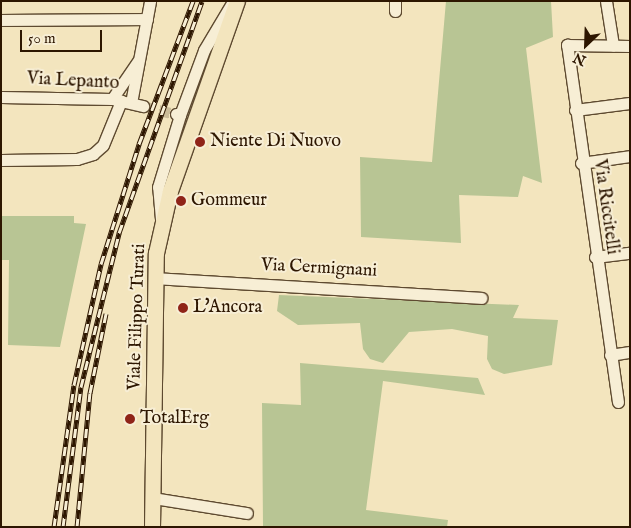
<!DOCTYPE html>
<html>
<head>
<meta charset="utf-8">
<style>
  body { margin:0 }
  #map { position:relative; width:631px; height:528px; overflow:hidden; background:#f3e5be; font-family:"IM FELL English",serif }
  div>[style] { position:absolute }
  [style*='--x'] { left:calc(var(--x)*1px); top:calc(var(--y)*1px); width:calc(var(--w)*1px); rotate:calc(var(--a)*1deg) }
  .green>* { inset:0; background:#b8c594 }
  .minor-tunnel>* { height:11px; margin-top:-5.5px; transform-origin:0; background:repeating-linear-gradient(90deg,#cbbc98 0 11px,transparent 0 16.5px) }
  .roads { filter:drop-shadow(1px 0 #5e4a30) drop-shadow(-1px 0 #5e4a30) drop-shadow(0 1px #5e4a30) drop-shadow(0 -1px #5e4a30) }
  .minor>* { height:11px; margin:-5.5px; padding:0 5.5px; transform-origin:5.5px; border-radius:5.5px; background:#f7eed5 }
  .major>* { height:15px; margin:-7.5px; padding:0 7.5px; transform-origin:7.5px; border-radius:7.5px; background:#f3e5be }
  .rail>* { height:5px; margin-top:-2.5px; transform-origin:0; background:repeating-linear-gradient(90deg,#f7eed5 0 9px,#2d1600 0 18px); box-sizing:border-box; border-block:1px solid #2d1600 }
  .dots>* { width:14px; height:14px; translate:-50% -50%; box-sizing:border-box; border:2px solid #f7eed5; border-radius:50% }
  span { translate:-50% -50%; white-space:nowrap; text-align:center; line-height:1.15; -webkit-text-stroke:4px #f7eed5; paint-order:stroke }
  .street-label { font-size:18px; color:#2d1600 }
  .poi-label { font-size:18px; color:#2d1600 }
  .left { translate:0 -50%; text-align:left }
  .frame { position:absolute; inset:0; border:2px solid #2d1600; pointer-events:none }
  .north { position:absolute; left:561px; top:20px; width:50px; height:50px; -webkit-text-stroke:4px #f7eed5; paint-order:stroke; rotate:204deg; font-size:14px; font-weight:700; line-height:20px; text-align:center; color:#2d1600 }
  .north::after { content:''; display:block; margin:auto; width:18px; height:22px; background:#2d1600; clip-path:polygon(50% 0,100% 100%,50% 72%,0 100%) }
  .scale { position:absolute; left:20px; top:30px; width:82px; height:22px; box-sizing:border-box; border:2px solid #2d1600; border-top:0; padding-left:6px; font-size:15px; line-height:18px; white-space:nowrap; color:#2d1600; -webkit-text-stroke:4px #f7eed5; paint-order:stroke }
</style>
</head>
<body>
<div id="map">
  <div class="green">
    <i style="clip-path:polygon(446px 1px,551px 1px,553px 37px,526px 48px,542px 183px,523px 176px,518px 197px,459px 195px,461px 243px,361px 237px,360px 157px,432px 162px)"></i>
    <i style="clip-path:polygon(1px 216px,74px 216px,74px 223px,86px 224px,60px 347px,8px 345px,9px 260px,1px 260px)"></i>
    <i style="clip-path:polygon(279px 295px,519px 305px,513px 318px,558px 320px,552px 365px,504px 374px,492px 369px,487px 359px,488px 336px,452px 329px,409px 332px,383px 363px,370px 359px,363px 349px,360px 323px,298px 325px,277px 311px)"></i>
    <i style="clip-path:polygon(300px 363px,478px 378px,485px 395px,383px 381px,366px 510px,448px 520px,447px 527px,263px 527px,262px 403px,301px 405px)"></i>
  </div>
  <div class="minor-tunnel">
    <i style="--x:143;--y:106;--w:34;--a:14"></i>
  </div>
  <div class="roads">
    <div class="minor">
      <i style="--x:606;--y:1;--w:45;--a:81"></i>
      <i style="--x:395;--y:11;--w:10;--a:-90"></i>
      <i style="--x:1;--y:20;--w:146;--a:-0.4"></i>
      <i style="--x:1;--y:97;--w:111;--a:1"></i>
      <i style="--x:112;--y:99;--w:32;--a:13"></i>
      <i style="--x:112;--y:99;--w:46;--a:-55.6"></i>
      <i style="--x:131;--y:103;--w:104;--a:-79.4"></i>
      <i style="--x:575;--y:110;--w:55;--a:-7.3"></i>
      <i style="--x:176;--y:114;--w:4;--a:14"></i>
      <i style="--x:180;--y:115;--w:69;--a:-69.7"></i>
      <i style="--x:204;--y:50;--w:55;--a:-59.2"></i>
      <i style="--x:1;--y:160;--w:76;--a:-0.8"></i>
      <i style="--x:77;--y:159;--w:17;--a:-17"></i>
      <i style="--x:93;--y:154;--w:13;--a:-42"></i>
      <i style="--x:103;--y:145;--w:48;--a:-67.8"></i>
      <i style="--x:581;--y:163;--w:49;--a:-8.1"></i>
      <i style="--x:161;--y:219;--w:32;--a:-95"></i>
      <i style="--x:158;--y:187;--w:75;--a:-73"></i>
      <i style="--x:595;--y:257;--w:35;--a:-7"></i>
      <i style="--x:155;--y:278;--w:327;--a:3.5"></i>
      <i style="--x:610;--y:355;--w:20;--a:-9"></i>
      <i style="--x:618;--y:402;--w:361;--a:-98.1"></i>
      <i style="--x:567;--y:45;--w:63;--a:0.9"></i>
      <i style="--x:153;--y:498;--w:95;--a:9.1"></i>
    </div>
    <div class="major">
      <i style="--x:152;--y:527;--w:274;--a:-89.2"></i>
      <i style="--x:156;--y:253;--w:64;--a:-77.3"></i>
      <i style="--x:170;--y:191;--w:201;--a:-70.6"></i>
    </div>
  </div>
  <div class="rail">
    <i style="--x:54;--y:527;--w:143;--a:-82"></i>
    <i style="--x:74;--y:385;--w:124;--a:-77.4"></i>
    <i style="--x:101;--y:264;--w:126;--a:-72.4"></i>
    <i style="--x:139;--y:144;--w:153;--a:-69.3"></i>
    <i style="--x:63;--y:527;--w:141;--a:-82.7"></i>
    <i style="--x:81;--y:387;--w:159;--a:-76.1"></i>
    <i style="--x:119;--y:233;--w:246;--a:-70.3"></i>
    <i style="--x:77;--y:527;--w:135;--a:-84.5"></i>
    <i style="--x:90;--y:393;--w:81;--a:-78.6"></i>
  </div>
  <div class="dots">
    <i style="left:200px;top:142px;background:#8f2418"></i>
    <i style="left:181px;top:201px;background:#8f2418"></i>
    <i style="left:183px;top:308px;background:#8f2418"></i>
    <i style="left:130px;top:419px;background:#8f2418"></i>
  </div>
  <div class="street-label">
    <span style="left:73px;top:82px;rotate:3deg">Via Lepanto</span>
    <span style="left:605px;top:207px;rotate:82deg">Via Riccitelli</span>
    <span style="left:319px;top:269px;rotate:3deg">Via Cermignani</span>
    <span style="left:138px;top:317px;rotate:-88deg">Viale Filippo Turati</span>
  </div>
  <div class="poi-label">
    <span class="left" style="left:210px;top:142px">Niente Di Nuovo</span>
    <span class="left" style="left:191px;top:201px">Gommeur</span>
    <span class="left" style="left:193px;top:308px">L'Ancora</span>
    <span class="left" style="left:140px;top:419px">TotalErg</span>
  </div>
  <div class="frame"></div>
  <div class="north">N</div>
  <div class="scale">50 m</div>
</div>
</body>
</html>
